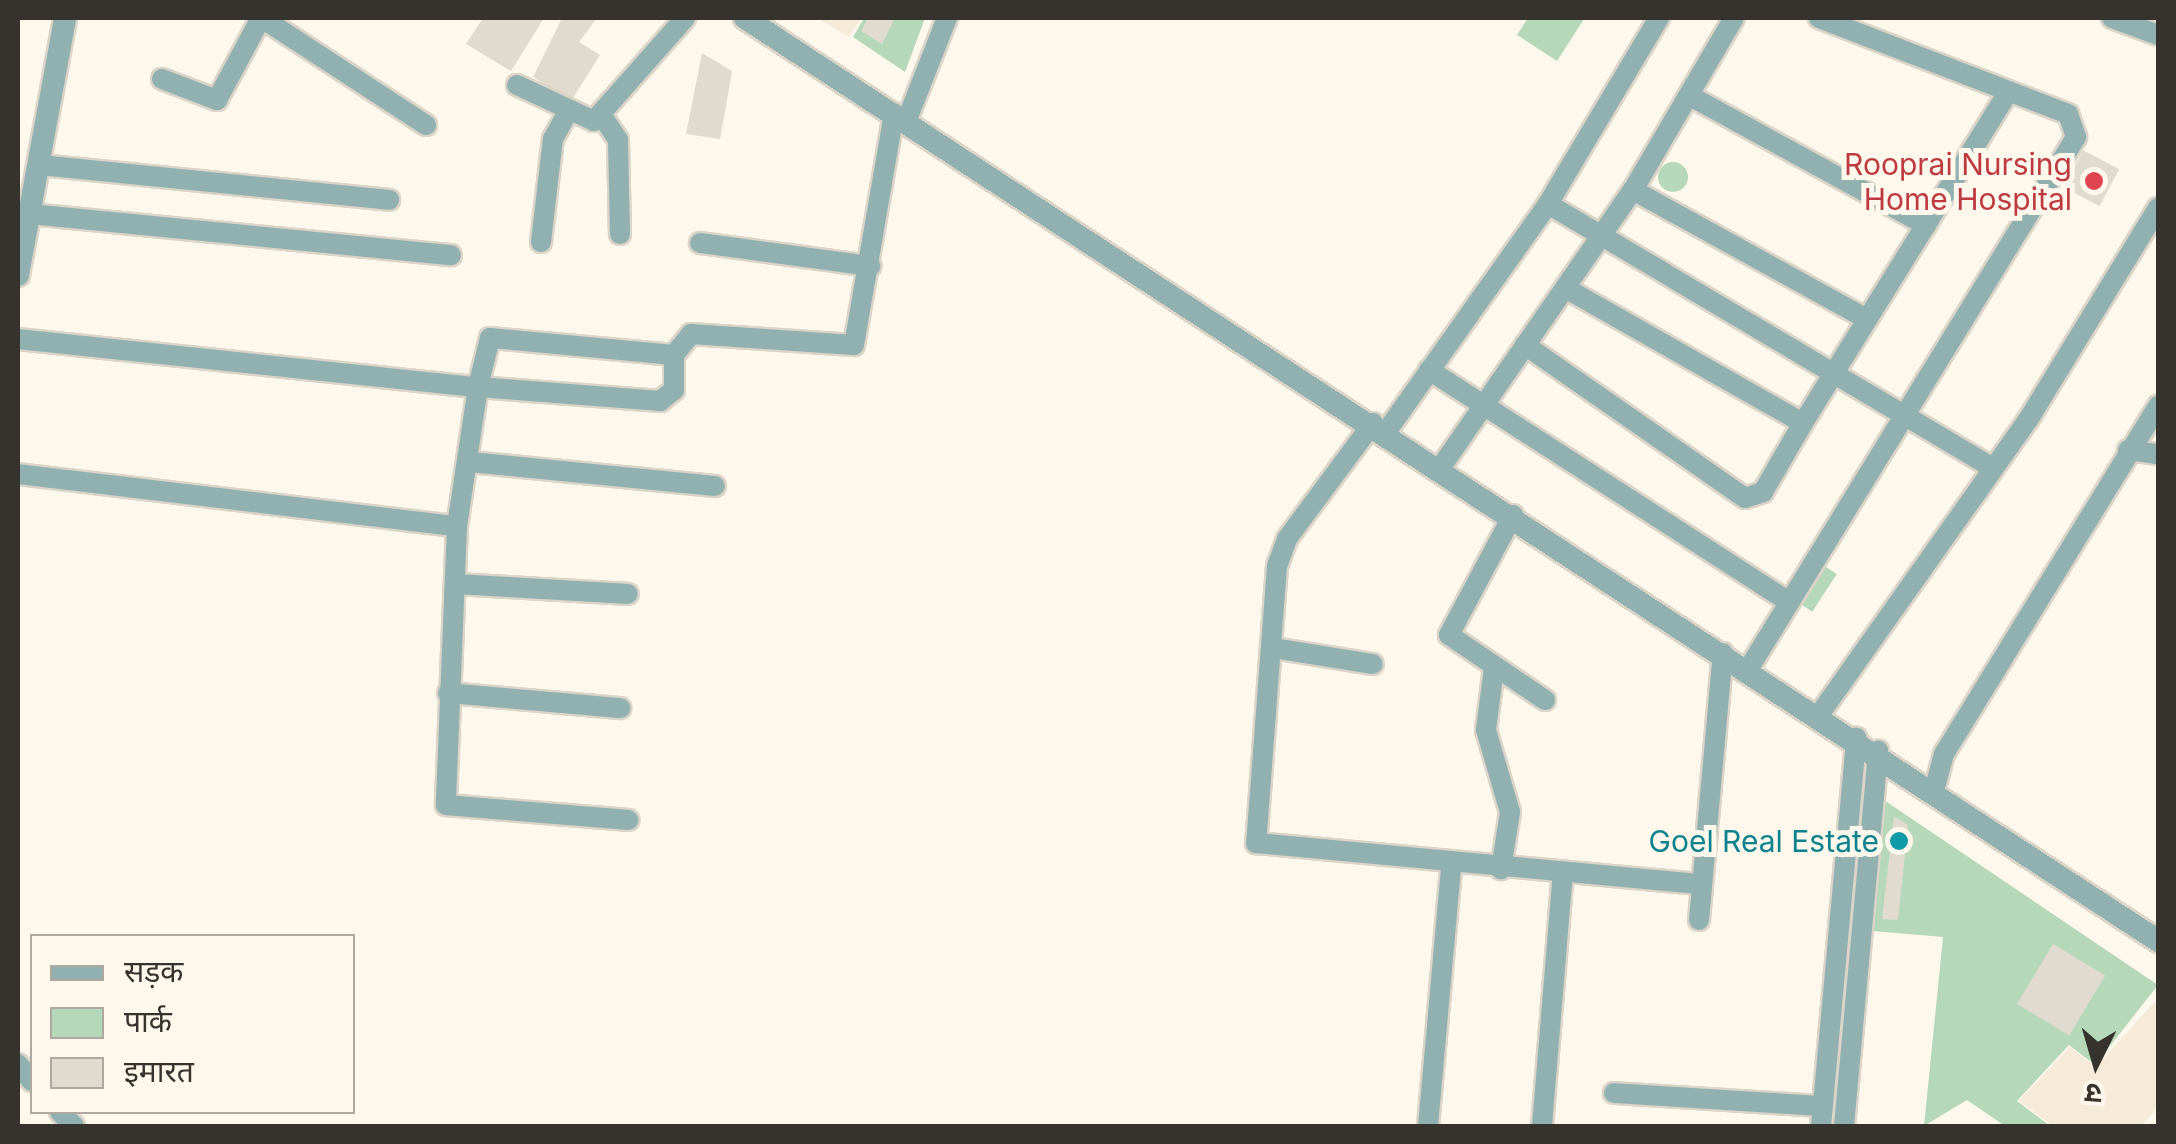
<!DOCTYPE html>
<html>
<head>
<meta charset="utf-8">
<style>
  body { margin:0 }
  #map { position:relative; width:2176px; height:1144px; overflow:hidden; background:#fef7eb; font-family:Inter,"Noto Sans Devanagari",sans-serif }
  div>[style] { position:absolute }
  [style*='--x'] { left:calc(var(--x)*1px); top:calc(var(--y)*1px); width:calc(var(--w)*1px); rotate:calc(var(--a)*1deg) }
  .built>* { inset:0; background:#f5ebd8 }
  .green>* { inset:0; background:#b5d8b8; transform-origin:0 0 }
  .round { border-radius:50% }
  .building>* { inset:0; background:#e1dacf; transform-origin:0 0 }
  .roads { filter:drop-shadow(2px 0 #dad4c9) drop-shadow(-2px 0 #dad4c9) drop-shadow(0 2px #dad4c9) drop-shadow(0 -2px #dad4c9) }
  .minor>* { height:20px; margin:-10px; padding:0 10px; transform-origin:10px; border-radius:10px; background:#91b0b0 }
  .tertiary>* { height:22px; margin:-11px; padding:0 11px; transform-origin:11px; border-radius:11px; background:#91b0b0 }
  .dots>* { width:28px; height:28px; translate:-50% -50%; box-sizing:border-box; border:5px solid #fef7eb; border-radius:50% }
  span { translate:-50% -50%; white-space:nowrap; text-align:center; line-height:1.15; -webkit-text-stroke:10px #fef7eb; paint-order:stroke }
  .health-label { font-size:30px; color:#be3a42 }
  .right { translate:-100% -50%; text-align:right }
  .culture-label { font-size:30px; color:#0d838f }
  .frame { position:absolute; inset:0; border:20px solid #36332f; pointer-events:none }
  .legend { position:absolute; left:30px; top:934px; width:325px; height:180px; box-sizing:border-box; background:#fef7eb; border:2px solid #aea9a0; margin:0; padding:12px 18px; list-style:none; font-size:30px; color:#36332f }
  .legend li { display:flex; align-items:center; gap:20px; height:50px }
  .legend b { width:50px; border:2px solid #aea9a0 }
  .north { position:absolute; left:2046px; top:1014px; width:100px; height:100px; -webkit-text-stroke:8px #fef7eb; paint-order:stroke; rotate:185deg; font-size:28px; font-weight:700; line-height:40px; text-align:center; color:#36332f }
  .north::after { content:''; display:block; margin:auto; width:35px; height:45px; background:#36332f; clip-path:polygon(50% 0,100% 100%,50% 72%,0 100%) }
</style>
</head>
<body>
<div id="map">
  <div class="built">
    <i style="clip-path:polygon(817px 18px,861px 18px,849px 37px)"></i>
    <i style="clip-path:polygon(2158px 998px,2158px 1107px,2141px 1126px,2053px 1126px,2019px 1101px,2070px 1047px,2096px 1067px)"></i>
  </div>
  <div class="green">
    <i style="clip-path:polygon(864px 18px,925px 18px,905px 72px,853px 37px)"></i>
    <i style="clip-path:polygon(1528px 18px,1582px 18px,1584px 19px,1557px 61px,1517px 35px)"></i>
    <i class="round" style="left:1658px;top:162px;width:30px;height:30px"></i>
    <i style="left:1820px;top:563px;width:20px;height:45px;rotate:33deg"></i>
    <i style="clip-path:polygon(1872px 792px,2158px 985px,2095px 1065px,2069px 1045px,2017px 1101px,2050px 1126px,2005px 1126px,1967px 1100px,1924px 1126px,1943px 937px,1861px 930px)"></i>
  </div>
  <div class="building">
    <i style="clip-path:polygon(483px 18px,544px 18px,511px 71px,466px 44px)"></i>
    <i style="clip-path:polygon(562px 18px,597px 18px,579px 42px,600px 55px,571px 101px,533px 77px)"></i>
    <i style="clip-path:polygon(868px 18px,895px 18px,882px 44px,861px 31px)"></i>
    <i style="clip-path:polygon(702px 53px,732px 71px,720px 139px,686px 134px)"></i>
    <i style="left:2083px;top:150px;width:41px;height:42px;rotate:28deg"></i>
    <i style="clip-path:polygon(1894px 816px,1908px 825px,1898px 920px,1882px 919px)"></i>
    <i style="left:2053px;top:944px;width:61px;height:70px;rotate:31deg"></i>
  </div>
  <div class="roads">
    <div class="minor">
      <i style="--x:262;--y:18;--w:196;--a:33.1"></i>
      <i style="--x:2112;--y:18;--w:49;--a:20.3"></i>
      <i style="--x:162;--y:79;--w:59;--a:20.9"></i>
      <i style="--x:217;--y:100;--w:93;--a:-61.8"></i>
      <i style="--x:517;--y:85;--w:85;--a:25.1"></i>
      <i style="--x:594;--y:121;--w:137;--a:-48.5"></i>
      <i style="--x:1692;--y:97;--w:267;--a:28.7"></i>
      <i style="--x:602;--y:116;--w:29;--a:56"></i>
      <i style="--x:618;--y:140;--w:94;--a:88.8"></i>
      <i style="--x:906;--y:122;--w:112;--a:-68.5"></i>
      <i style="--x:40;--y:165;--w:351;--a:5.7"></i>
      <i style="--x:1633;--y:190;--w:267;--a:28.9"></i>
      <i style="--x:1548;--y:204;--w:517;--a:30.68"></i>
      <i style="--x:30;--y:214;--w:423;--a:5.6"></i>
      <i style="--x:541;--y:242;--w:104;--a:-83.4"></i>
      <i style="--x:553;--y:139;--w:26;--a:-61"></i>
      <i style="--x:700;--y:243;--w:172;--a:7.7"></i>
      <i style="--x:1567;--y:289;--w:271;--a:29.6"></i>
      <i style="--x:1803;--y:423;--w:387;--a:-58.2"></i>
      <i style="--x:18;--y:339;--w:462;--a:6"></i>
      <i style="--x:478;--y:387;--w:183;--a:4.4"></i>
      <i style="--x:660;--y:401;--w:18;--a:-38"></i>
      <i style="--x:674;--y:390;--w:35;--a:-90"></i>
      <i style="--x:674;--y:355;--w:185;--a:-174.7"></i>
      <i style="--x:490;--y:338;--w:50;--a:103.8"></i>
      <i style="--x:478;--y:387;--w:141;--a:98.6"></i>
      <i style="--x:457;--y:526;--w:279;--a:92.3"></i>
      <i style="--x:446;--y:805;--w:183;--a:4.7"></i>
      <i style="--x:1525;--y:345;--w:268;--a:34.8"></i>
      <i style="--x:1745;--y:498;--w:19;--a:-18"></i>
      <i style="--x:1763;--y:492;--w:80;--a:-59.9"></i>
      <i style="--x:674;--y:355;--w:27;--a:-51"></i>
      <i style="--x:691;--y:334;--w:163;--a:3.9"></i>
      <i style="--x:854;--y:345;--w:235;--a:-80.2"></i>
      <i style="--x:1429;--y:370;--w:428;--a:32.8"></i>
      <i style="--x:1373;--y:423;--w:144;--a:126.6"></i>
      <i style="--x:1287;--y:539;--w:29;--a:110"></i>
      <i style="--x:1277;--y:566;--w:278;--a:94.3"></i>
      <i style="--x:1256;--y:843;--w:448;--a:5.3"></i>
      <i style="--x:1386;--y:432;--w:280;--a:-54.6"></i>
      <i style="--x:1548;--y:204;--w:217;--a:-59.2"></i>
      <i style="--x:2128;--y:450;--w:30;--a:8"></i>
      <i style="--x:470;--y:462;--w:246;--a:5.6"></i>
      <i style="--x:1441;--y:467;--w:337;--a:-55.3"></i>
      <i style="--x:1633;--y:190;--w:199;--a:-59.6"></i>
      <i style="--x:18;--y:474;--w:442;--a:6.8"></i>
      <i style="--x:1513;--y:515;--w:136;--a:118.1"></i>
      <i style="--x:1449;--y:635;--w:116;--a:34.1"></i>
      <i style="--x:457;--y:584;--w:171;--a:3.3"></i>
      <i style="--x:1273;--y:648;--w:101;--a:9.1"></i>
      <i style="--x:1494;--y:668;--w:63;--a:97.4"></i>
      <i style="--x:1486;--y:730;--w:85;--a:73.7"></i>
      <i style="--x:1510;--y:812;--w:58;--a:99"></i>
      <i style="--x:1749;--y:668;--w:624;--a:-58.37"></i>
      <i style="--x:2076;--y:137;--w:24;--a:-109"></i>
      <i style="--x:2068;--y:114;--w:267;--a:-158.9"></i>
      <i style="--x:448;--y:693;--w:173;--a:5"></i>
      <i style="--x:1819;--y:715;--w:362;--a:-54.7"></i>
      <i style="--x:2028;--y:420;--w:249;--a:-58.5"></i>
      <i style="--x:1934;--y:791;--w:38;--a:-75"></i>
      <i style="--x:1944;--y:754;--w:409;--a:-58.4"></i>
      <i style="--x:1699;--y:920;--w:268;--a:-84.9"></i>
      <i style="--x:18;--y:1064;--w:22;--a:51"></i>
      <i style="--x:1614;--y:1093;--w:209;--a:3.6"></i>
      <i style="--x:60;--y:1112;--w:20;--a:45"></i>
      <i style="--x:1428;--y:1126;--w:261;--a:-84.9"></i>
      <i style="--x:1542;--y:1126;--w:255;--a:-85.3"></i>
      <i style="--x:1821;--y:1126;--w:390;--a:-84.8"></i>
      <i style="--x:1844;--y:1126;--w:377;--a:-84.8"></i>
    </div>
    <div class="tertiary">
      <i style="--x:745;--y:18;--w:1688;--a:33.15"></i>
      <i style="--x:18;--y:275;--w:261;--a:-79.6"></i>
    </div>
  </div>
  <div class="dots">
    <i style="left:2094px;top:181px;background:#e0444e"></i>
    <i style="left:1899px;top:841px;background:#0f9aa8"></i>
  </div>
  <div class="health-label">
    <span class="right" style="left:2072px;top:181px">Rooprai Nursing<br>Home Hospital</span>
  </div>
  <div class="culture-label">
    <span class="right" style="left:1879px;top:841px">Goel Real Estate</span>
  </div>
  <div class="frame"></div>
  <ul class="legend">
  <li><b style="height:12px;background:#91b0b0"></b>सड़क</li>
  <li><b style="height:28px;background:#b5d8b8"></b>पार्क</li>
  <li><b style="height:28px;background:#e1dacf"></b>इमारत</li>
  </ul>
  <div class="north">उ</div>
</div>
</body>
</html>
